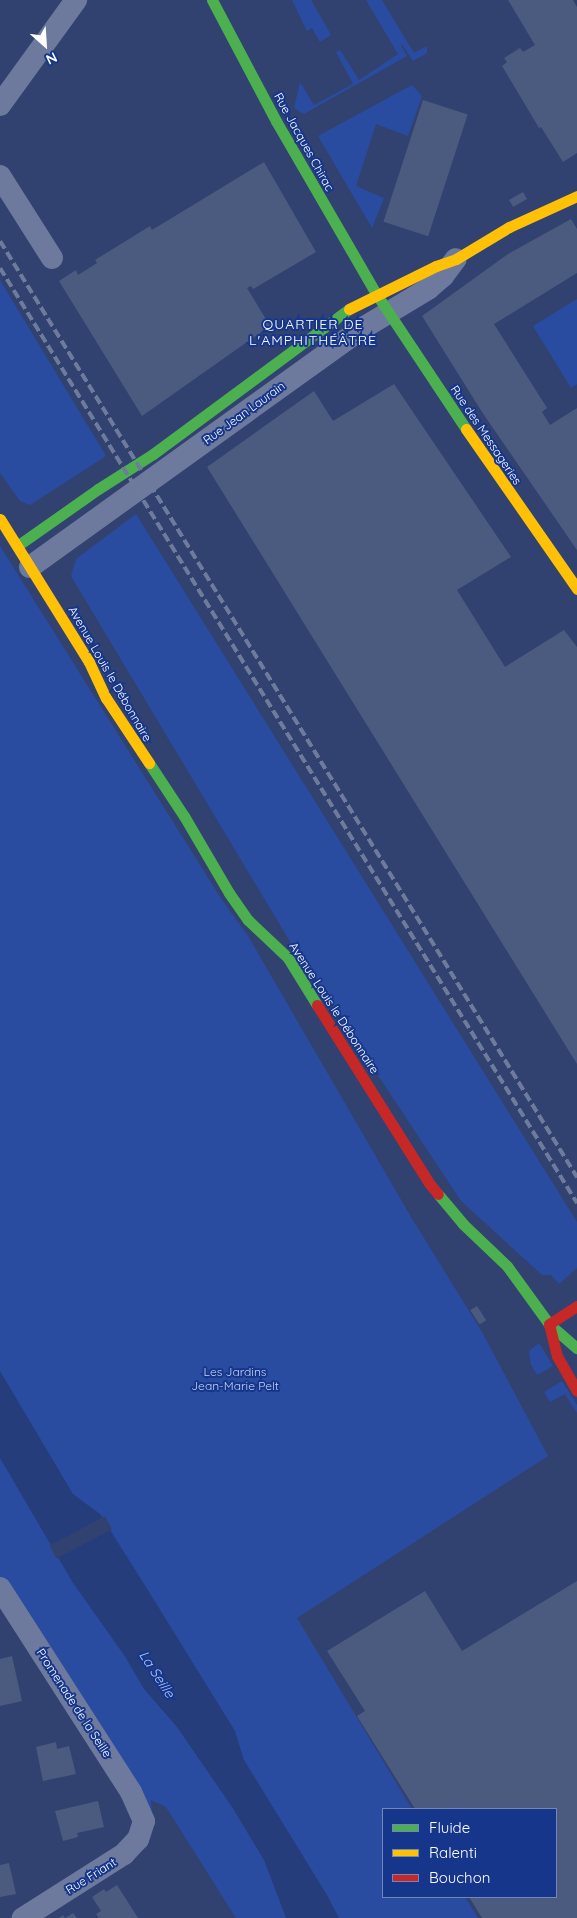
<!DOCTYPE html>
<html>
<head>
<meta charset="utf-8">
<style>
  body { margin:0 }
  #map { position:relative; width:577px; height:1918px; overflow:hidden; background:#314270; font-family:Quicksand,sans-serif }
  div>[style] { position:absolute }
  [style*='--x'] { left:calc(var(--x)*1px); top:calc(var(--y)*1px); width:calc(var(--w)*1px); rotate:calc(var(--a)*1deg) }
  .green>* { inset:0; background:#294ca1 }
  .water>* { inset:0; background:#253d7b }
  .pier>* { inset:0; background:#314270; transform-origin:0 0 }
  .building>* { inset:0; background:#4b5a7f; transform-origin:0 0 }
  .street>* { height:22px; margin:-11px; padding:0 11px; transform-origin:11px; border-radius:11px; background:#6d7a9d }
  .fast>* { height:11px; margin:-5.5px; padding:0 5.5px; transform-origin:5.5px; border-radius:5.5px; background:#4caf50 }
  .slow>* { height:11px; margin:-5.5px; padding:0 5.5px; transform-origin:5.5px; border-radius:5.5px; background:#ffc107 }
  .jam>* { height:11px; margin:-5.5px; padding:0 5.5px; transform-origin:5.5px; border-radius:5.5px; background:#c62828 }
  .rail>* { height:4px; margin-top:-2px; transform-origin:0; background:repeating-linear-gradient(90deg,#6e7b9b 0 9px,transparent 0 13px) }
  span { translate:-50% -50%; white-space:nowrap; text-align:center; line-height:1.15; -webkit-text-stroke:4px #16368b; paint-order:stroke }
  .street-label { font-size:12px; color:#fff }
  .park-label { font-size:12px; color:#c5d5fb }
  .neighbourhood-label { font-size:14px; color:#fff; letter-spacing:1px }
  .water-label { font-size:14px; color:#aac1f6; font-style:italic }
  .legend { position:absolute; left:382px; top:1808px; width:175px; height:90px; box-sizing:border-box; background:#16368b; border:1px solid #7386b9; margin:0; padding:6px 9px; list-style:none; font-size:15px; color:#fff }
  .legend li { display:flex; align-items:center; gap:10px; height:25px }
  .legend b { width:25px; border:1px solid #7386b9 }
  .north { position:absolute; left:20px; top:20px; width:50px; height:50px; -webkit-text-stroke:4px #16368b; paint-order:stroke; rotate:154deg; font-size:14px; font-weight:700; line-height:20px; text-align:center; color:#fff }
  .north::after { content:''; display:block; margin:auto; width:18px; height:22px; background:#fff; clip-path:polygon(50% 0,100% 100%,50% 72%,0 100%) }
</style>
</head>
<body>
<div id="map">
  <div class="green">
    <i style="clip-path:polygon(292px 0,311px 0,331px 35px,320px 42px,312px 28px,307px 31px)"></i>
    <i style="clip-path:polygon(366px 0,382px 0,414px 53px,427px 46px,427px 53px,413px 61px,402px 44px,401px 46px,407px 56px,304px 114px,294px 108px,300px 82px,314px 105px,353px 84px,336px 52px,340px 50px,359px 80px,398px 54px)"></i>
    <i style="clip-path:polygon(412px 85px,422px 96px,408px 136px,376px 124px,356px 186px,384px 198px,372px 228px,318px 136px)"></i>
    <i style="clip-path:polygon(0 280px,106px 456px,30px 505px,20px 501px,0 473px)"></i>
    <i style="clip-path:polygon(577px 299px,577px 384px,571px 388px,533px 326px)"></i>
    <i style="clip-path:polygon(136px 514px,577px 1222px,577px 1268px,559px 1284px,551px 1275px,542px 1275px,461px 1201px,292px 945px,71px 576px,76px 559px)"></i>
    <i style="clip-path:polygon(0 546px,222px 900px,248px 936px,411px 1217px,482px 1332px,548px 1456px,297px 1618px,412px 1809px,383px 1809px,383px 1897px,465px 1897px,478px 1918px,236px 1918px,166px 1807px,151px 1800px,152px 1814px,0 1577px)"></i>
    <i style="clip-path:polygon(539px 1343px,553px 1366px,537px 1375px,531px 1365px,529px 1351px)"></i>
    <i style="clip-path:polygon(562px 1381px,577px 1405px,577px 1413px,565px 1394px,550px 1402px,544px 1392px)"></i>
  </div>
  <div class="water">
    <i style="clip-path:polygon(0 1371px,73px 1494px,100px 1514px,146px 1587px,235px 1731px,244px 1760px,327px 1895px,339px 1918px,286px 1918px,264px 1860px,232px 1807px,177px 1727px,144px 1689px,124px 1655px,73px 1583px,0 1458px)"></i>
  </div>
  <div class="pier">
    <i style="left:105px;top:1516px;width:15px;height:63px;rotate:62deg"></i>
  </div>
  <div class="building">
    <i style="clip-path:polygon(508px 0,573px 0,577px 7px,577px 153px,563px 162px,541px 127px,539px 128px,502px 66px,507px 62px,504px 58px,520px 48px,523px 52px,535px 45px)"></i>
    <i style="left:423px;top:100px;width:47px;height:128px;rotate:18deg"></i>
    <i style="clip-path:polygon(264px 162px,316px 252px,253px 289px,251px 286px,247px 288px,270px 326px,142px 416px,59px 281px,76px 270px,78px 275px,97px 263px,95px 260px,150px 226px,152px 230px)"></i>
    <i style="left:523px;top:192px;width:8px;height:16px;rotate:60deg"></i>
    <i style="clip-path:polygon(571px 219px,577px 229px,577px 273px,494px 324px,547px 408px,542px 412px,550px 425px,577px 408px,577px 550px,482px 412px,422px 316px,508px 254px)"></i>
    <i style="clip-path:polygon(394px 384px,511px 557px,457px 590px,505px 667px,564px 630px,577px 647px,577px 1064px,207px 467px,314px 391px,333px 421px)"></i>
    <i style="left:477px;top:1306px;width:17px;height:8px;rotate:57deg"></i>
    <i style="clip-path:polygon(577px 1581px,577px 1918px,482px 1918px,469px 1897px,556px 1897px,556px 1809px,415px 1809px,357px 1716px,365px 1711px,327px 1651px,425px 1591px,462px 1651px)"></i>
    <i style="clip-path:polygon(12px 1656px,22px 1701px,0 1706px,0 1659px)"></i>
    <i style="clip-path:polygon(56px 1742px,57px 1749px,69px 1746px,76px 1774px,43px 1781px,36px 1747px)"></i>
    <i style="clip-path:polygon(98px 1801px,104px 1827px,77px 1833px,78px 1837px,63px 1841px,55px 1811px)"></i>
    <i style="clip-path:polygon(9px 1863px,16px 1894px,0 1897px,0 1865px)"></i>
    <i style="clip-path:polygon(117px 1885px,138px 1918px,99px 1918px,96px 1914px,101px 1911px,92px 1897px,104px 1889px,106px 1892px)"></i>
    <i style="clip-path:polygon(73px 1913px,77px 1918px,59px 1918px,63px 1915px,65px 1918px)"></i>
  </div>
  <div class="street">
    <i style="--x:0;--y:105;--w:130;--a:-54.1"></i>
    <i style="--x:0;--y:176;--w:97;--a:57.6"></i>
    <i style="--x:30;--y:567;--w:404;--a:-35.7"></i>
    <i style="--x:358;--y:331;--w:82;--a:-31"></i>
    <i style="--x:428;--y:289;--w:20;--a:-41"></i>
    <i style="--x:443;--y:276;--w:21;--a:-53"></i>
    <i style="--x:0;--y:1588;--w:242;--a:57.3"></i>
    <i style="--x:131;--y:1792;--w:32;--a:66"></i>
    <i style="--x:144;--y:1821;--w:19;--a:108"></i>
    <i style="--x:138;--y:1839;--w:21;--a:133"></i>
    <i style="--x:124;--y:1854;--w:120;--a:147.6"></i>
  </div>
  <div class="fast">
    <i style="--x:212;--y:0;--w:137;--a:62.1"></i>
    <i style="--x:276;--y:121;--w:201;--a:59.9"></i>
    <i style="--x:377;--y:295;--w:161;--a:56.4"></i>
    <i style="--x:17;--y:546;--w:99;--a:-35.1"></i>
    <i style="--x:98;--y:489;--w:65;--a:-32.5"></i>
    <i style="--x:153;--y:454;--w:244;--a:-36.5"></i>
    <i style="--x:149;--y:763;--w:64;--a:56.6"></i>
    <i style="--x:184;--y:816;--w:89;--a:59.7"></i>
    <i style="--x:229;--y:893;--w:33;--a:55"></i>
    <i style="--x:248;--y:920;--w:55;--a:43.5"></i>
    <i style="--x:288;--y:958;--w:55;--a:58.3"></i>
    <i style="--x:438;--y:1194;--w:39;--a:50"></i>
    <i style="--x:463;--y:1224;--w:61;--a:43.7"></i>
    <i style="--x:507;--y:1266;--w:72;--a:54.1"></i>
    <i style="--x:549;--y:1324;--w:37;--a:41"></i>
  </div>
  <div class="slow">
    <i style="--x:349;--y:309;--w:97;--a:-26.3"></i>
    <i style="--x:436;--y:266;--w:21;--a:-19"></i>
    <i style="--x:456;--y:259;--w:62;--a:-31.1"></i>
    <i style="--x:509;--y:227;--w:75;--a:-24.5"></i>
    <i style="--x:466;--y:429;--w:195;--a:55.2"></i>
    <i style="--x:0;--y:519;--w:168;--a:58.1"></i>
    <i style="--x:89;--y:662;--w:40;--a:65"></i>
    <i style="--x:106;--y:698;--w:78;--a:56.5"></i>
  </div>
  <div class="jam">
    <i style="--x:317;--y:1005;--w:210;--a:57.8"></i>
    <i style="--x:429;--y:1183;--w:14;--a:51"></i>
    <i style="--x:549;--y:1324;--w:33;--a:76"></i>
    <i style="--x:557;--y:1356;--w:40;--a:60.3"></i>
    <i style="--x:549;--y:1324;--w:33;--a:-33"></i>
  </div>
  <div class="rail">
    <i style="--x:0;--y:241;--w:1100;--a:58.35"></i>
    <i style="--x:0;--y:268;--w:1099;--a:58.32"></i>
  </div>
  <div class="street-label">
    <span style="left:304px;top:142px;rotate:61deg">Rue Jacques Chirac</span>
    <span style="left:244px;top:413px;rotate:-36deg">Rue Jean Laurain</span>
    <span style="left:486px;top:435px;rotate:56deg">Rue des Messageries</span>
    <span style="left:110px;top:674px;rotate:60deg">Avenue Louis le Débonnaire</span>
    <span style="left:334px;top:1008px;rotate:57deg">Avenue Louis le Débonnaire</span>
    <span style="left:74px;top:1703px;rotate:57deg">Promenade de la Seille</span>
    <span style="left:91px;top:1876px;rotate:-32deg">Rue Friant</span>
  </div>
  <div class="park-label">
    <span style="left:235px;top:1379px">Les Jardins<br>Jean-Marie Pelt</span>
  </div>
  <div class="neighbourhood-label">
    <span style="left:313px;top:332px">QUARTIER DE<br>L'AMPHITHÉÂTRE</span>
  </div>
  <div class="water-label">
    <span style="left:157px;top:1674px;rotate:57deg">La Seille</span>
  </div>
  <ul class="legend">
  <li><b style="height:6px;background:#4caf50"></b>Fluide</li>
  <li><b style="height:6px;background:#ffc107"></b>Ralenti</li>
  <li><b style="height:6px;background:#c62828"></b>Bouchon</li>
  </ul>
  <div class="north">N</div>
</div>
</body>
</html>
